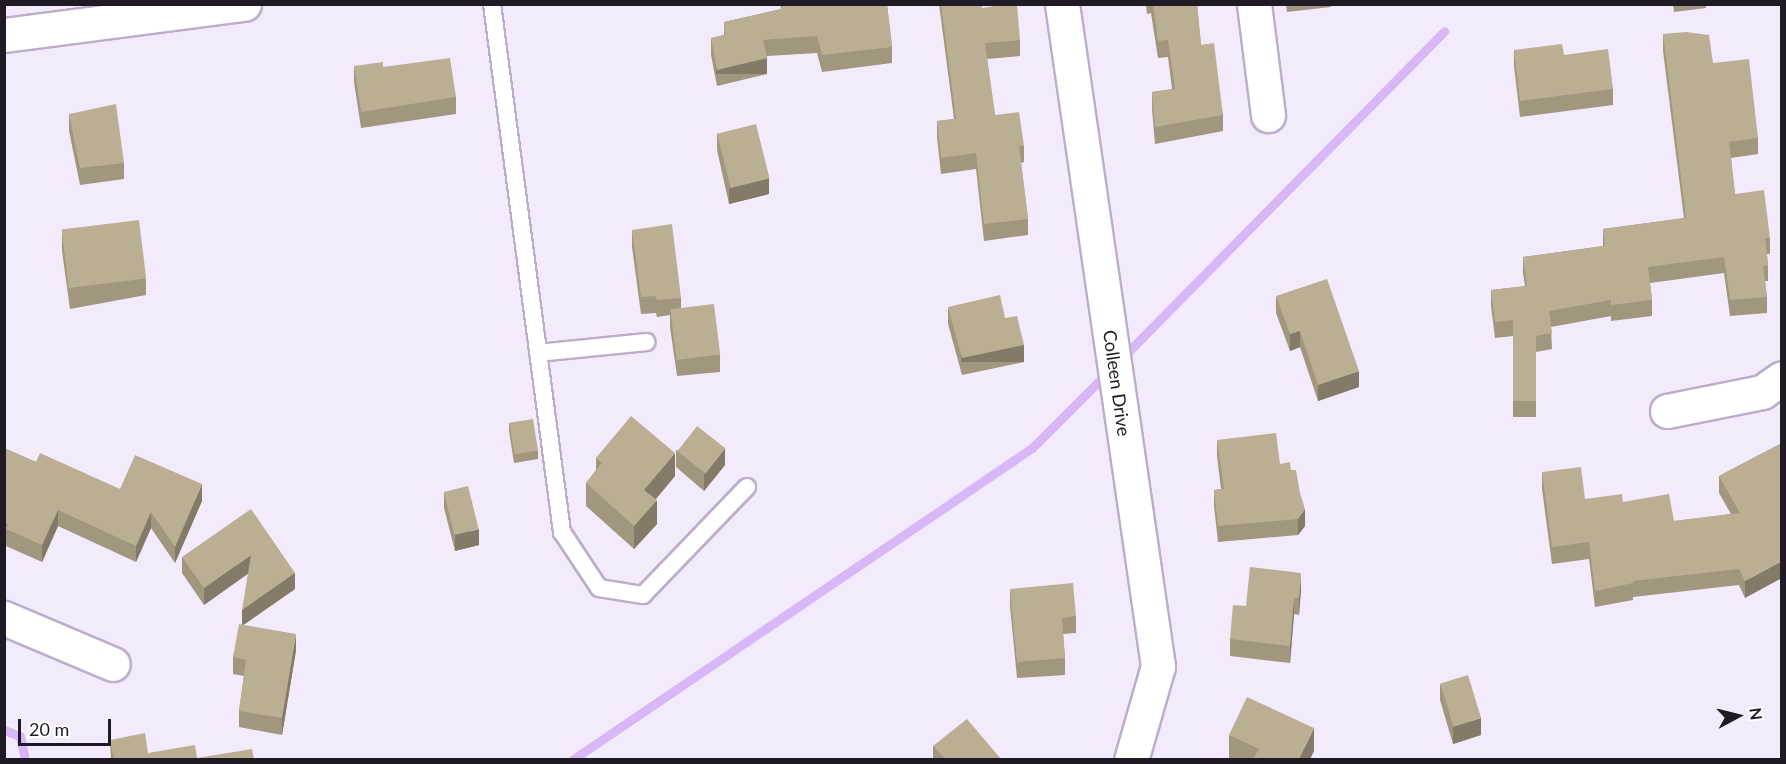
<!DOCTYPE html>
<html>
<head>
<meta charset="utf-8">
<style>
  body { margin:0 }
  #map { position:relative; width:1786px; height:764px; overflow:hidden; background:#f3ebfc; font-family:Lato,sans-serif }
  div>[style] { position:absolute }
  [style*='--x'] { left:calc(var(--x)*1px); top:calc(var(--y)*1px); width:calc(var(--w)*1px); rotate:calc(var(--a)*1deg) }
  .stream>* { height:9px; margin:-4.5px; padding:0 4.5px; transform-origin:4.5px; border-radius:4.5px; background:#d7b7f6 }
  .roads { filter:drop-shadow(2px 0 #bcaeca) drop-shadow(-2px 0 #bcaeca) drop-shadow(0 2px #bcaeca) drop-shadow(0 -2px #bcaeca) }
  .lane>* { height:16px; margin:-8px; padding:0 8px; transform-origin:8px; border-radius:8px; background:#fff }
  .street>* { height:33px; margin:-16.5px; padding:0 16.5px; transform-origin:16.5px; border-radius:16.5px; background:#fff }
  .wall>* { inset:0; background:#a1967e }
  .shaded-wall>* { inset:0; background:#837a67; transform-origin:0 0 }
  .building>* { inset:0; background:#bbaf93; transform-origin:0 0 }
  span { translate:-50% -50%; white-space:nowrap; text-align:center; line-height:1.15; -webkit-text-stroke:4.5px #fff; paint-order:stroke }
  .street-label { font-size:18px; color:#1f1a24 }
  .frame { position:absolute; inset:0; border:6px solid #1f1a24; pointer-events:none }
  .north { position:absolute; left:1708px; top:686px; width:60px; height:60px; -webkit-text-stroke:4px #fff; paint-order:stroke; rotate:83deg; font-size:16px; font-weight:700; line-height:24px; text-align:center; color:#1f1a24 }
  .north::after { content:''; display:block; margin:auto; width:21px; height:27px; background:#1f1a24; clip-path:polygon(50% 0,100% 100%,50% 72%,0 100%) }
  .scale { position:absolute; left:18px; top:719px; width:93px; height:27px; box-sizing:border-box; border:3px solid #1f1a24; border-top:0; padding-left:8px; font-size:18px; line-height:21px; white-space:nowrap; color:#1f1a24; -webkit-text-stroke:4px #fff; paint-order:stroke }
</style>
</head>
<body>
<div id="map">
  <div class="stream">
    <i style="--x:1122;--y:358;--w:459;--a:-45.4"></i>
    <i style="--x:4;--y:730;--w:17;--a:21"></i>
    <i style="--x:20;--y:736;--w:25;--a:78"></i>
    <i style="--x:572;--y:760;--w:556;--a:-34.15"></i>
    <i style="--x:1032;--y:448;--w:107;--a:-45"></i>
  </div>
  <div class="roads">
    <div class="lane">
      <i style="--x:492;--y:4;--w:533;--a:82.45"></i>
      <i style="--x:562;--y:532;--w:67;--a:56.5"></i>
      <i style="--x:599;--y:588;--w:45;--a:9"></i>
      <i style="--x:643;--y:595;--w:150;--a:-46.1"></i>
      <i style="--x:538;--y:353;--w:109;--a:-5.8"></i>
    </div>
    <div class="street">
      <i style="--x:1062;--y:4;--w:669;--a:81.75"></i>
      <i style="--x:1158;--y:666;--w:98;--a:106"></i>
      <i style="--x:1254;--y:4;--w:112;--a:82.8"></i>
      <i style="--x:4;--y:35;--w:242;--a:-7.4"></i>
      <i style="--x:1667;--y:411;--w:97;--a:-11.3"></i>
      <i style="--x:1762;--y:392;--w:24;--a:-35"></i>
      <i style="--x:4;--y:618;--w:118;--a:22.9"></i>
    </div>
  </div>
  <div class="wall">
    <i style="clip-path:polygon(780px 4px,887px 4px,892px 47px,892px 63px,822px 72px,817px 53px,767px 56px,767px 74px,717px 86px,711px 55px,711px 38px,724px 35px,724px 22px,781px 9px)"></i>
    <i style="clip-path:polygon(939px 4px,982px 4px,982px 8px,1020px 40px,1020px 56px,987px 59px,995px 115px,1024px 146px,1024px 162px,1021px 163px,1028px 219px,1028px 235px,984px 241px,976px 169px,941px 174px,937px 137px,937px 121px,954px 119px)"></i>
    <i style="clip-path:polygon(1146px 4px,1197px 4px,1201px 45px,1223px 115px,1223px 131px,1155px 144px,1152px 109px,1152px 92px,1172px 89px,1168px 57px,1158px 58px,1151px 13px,1147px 14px)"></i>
    <i style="clip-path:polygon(1286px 4px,1331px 4px,1331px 7px,1287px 12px)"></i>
    <i style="clip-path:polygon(1673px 4px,1706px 4px,1706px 8px,1674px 12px)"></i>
    <i style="clip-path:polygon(1663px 34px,1713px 63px,1758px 138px,1758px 154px,1731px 158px,1735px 194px,1770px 238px,1770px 254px,1767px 254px,1768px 265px,1768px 281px,1765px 281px,1767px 297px,1767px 313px,1730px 316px,1724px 273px,1650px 283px,1652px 300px,1652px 316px,1611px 321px,1611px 316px,1551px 327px,1552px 349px,1536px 352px,1536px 417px,1513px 417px,1513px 336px,1495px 338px,1491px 306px,1491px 290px,1525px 286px,1523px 273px,1523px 257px,1603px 246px,1603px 229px,1684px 218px,1663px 51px)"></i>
    <i style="clip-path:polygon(1514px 50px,1564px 55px,1613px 89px,1613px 105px,1520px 117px,1514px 66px)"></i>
    <i style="clip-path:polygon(354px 66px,383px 67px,456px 97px,456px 114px,361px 128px,354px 82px)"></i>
    <i style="clip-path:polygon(69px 114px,124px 163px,124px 179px,80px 185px,69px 131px)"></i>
    <i style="clip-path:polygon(717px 133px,769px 194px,729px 204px,717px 150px)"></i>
    <i style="clip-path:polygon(632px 230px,681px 298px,681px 309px,720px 355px,720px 372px,677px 376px,670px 327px,670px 315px,657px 317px,656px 313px,641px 314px,632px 247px)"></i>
    <i style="clip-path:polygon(62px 234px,146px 279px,146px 295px,70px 309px,62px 251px)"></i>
    <i style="clip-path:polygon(1276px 296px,1359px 387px,1318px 401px,1300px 347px,1290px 351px,1276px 313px)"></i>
    <i style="clip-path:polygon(948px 307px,1005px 318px,1024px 362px,962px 375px,948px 324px)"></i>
    <i style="clip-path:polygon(509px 423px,538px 451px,538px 459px,514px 463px,509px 431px)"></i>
    <i style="clip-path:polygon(1217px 440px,1280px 464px,1291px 470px,1305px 526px,1298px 535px,1218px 542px,1214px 506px,1214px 490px,1221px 489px,1217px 456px)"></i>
    <i style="clip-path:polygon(1782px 443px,1745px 598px,1739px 585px,1633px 597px,1633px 600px,1595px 607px,1589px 559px,1552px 564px,1542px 489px,1542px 472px,1585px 499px,1623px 502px,1674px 521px,1731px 514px,1719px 493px,1719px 476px)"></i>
    <i style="clip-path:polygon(4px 448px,36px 462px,120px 489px,202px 501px,175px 563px,151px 528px,136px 562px,58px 526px,42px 562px,6px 546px,6px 540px,4px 539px)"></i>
    <i style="clip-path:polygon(676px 450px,725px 465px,704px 491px,676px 467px)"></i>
    <i style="clip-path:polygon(596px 458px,675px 476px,656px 499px,657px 524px,634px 549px,586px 506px,586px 483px,596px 470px)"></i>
    <i style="clip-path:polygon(444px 492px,479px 545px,455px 551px,444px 508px)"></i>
    <i style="clip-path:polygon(182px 557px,295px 573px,295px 589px,243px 625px,296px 650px,282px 735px,239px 727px,239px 711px,244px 676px,233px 674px,233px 657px,242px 625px,248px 574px,204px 605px,182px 573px)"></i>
    <i style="clip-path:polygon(1010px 589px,1076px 616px,1076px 633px,1063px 634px,1065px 658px,1065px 675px,1017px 678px,1010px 606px)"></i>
    <i style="clip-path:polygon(1301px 589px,1299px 615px,1294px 614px,1290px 663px,1230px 656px,1230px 639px,1246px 606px)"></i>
    <i style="clip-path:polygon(1440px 684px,1481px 735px,1453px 744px,1440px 700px)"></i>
    <i style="clip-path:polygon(1229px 735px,1314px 751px,1310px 759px,1232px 759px,1229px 758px)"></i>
    <i style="clip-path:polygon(110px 740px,148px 753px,197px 758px,254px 759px,111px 759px)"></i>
    <i style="clip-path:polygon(933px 746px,1001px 759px,933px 759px)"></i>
  </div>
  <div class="shaded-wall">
    <i style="left:767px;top:58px;width:16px;height:51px;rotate:90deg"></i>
    <i style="clip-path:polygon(769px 178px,769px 194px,729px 204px,729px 188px)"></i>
    <i style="clip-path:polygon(1300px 331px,1300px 347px,1290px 351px,1290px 334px)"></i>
    <i style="left:1024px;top:345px;width:17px;height:63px;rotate:90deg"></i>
    <i style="clip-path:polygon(1359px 371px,1359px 387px,1318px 401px,1318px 385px)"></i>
    <i style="clip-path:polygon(725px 448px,725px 465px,704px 491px,704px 475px)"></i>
    <i style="clip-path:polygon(675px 453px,675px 476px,644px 513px,644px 490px)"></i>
    <i style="clip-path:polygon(202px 484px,202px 501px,175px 563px,175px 547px)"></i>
    <i style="clip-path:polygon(657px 500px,657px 524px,634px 549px,634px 526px)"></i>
    <i style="clip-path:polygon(1305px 509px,1305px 526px,1298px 535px,1298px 519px)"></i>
    <i style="clip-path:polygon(58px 510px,58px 526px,42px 562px,42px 545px)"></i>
    <i style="clip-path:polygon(151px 512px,151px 528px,136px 562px,136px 546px)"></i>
    <i style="clip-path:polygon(479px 529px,479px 545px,455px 551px,455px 535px)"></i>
    <i style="clip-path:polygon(251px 555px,251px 571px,204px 605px,204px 588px)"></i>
    <i style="clip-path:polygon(1782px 561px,1782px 578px,1745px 598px,1745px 581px)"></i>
    <i style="clip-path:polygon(295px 573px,295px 589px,242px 626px,242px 610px)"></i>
    <i style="clip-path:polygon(1301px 573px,1301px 589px,1299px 615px,1299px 598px)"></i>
    <i style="clip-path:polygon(1294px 598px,1294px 614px,1290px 663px,1290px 646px)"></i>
    <i style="clip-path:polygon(296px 634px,296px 650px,282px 735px,282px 718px)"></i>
    <i style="clip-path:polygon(1481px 718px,1481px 735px,1453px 744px,1453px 727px)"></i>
    <i style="clip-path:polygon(1314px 728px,1314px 751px,1310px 759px,1299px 759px)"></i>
  </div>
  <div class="building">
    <i style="clip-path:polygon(782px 4px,887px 4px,892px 47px,822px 55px,817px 36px,763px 40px,767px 58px,717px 70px,711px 38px,725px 35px,724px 22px,782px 9px)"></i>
    <i style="clip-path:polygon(941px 4px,982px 4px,982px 8px,1007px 4px,1017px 4px,1020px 40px,985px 43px,995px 115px,1019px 112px,1024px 146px,1019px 146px,1028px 219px,984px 224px,976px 153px,941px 158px,937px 121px,956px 119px)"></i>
    <i style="clip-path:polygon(1153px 4px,1197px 4px,1201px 45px,1214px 43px,1223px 115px,1155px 127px,1152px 92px,1175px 89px,1168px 40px,1158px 41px)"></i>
    <i style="clip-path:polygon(1686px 32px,1709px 35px,1713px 63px,1749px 59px,1758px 138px,1729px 142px,1735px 194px,1764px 190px,1770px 238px,1765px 238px,1768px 265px,1763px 266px,1767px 297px,1730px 300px,1724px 257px,1648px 267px,1652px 300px,1611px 305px,1611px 300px,1549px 311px,1552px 333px,1536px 336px,1536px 401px,1513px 401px,1513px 320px,1495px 322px,1491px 290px,1527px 286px,1523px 257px,1605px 246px,1603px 229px,1686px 218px,1663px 34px)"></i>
    <i style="clip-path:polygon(1562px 44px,1564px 55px,1608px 49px,1613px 89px,1520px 101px,1514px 50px)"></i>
    <i style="clip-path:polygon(450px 58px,456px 97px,361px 112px,354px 66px,383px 62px,383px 67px)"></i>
    <i style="clip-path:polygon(116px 104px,124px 163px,80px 168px,69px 114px)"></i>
    <i style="left:756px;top:124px;width:56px;height:40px;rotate:76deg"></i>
    <i style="left:139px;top:220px;width:59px;height:78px;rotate:83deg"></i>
    <i style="clip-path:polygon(672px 224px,681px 298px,657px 300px,656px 296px,641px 297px,632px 230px)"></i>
    <i style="clip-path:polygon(1327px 279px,1359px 371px,1318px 385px,1300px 331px,1290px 334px,1276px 296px)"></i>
    <i style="clip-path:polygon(1000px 295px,1005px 318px,1017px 316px,1024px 345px,962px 358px,948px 307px)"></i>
    <i style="left:714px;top:304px;width:51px;height:44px;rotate:83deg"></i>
    <i style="clip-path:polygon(631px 416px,675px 453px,644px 490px,657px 500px,634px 526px,586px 483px,602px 463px,596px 458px)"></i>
    <i style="left:533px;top:419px;width:32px;height:24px;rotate:81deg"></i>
    <i style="left:697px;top:426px;width:36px;height:32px;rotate:38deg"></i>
    <i style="clip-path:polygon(1276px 433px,1280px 464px,1290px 462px,1291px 470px,1296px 470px,1300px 493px,1305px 509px,1298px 519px,1218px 526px,1214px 490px,1224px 489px,1217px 440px)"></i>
    <i style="clip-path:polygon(1782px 443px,1782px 561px,1745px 581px,1739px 569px,1633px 581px,1633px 583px,1595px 591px,1589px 542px,1552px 547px,1542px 472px,1581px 467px,1585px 499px,1622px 494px,1623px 502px,1669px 494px,1674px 521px,1740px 513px,1719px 476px)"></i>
    <i style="clip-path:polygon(4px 448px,36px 462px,40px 453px,120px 489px,135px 455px,202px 484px,175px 547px,151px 512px,136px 546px,58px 510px,42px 545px,6px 529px,8px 524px,4px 523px)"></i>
    <i style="left:468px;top:486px;width:44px;height:25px;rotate:76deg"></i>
    <i style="clip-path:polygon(251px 509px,295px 573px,242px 610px,251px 555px,204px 588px,182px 557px)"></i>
    <i style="clip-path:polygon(1250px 567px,1301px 573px,1299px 598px,1294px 598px,1290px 646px,1230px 639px,1233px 605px,1246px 606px)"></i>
    <i style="clip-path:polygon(1073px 583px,1076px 616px,1062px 618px,1065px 658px,1017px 662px,1010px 589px)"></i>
    <i style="clip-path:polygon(239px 624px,296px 634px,282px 718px,239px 711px,246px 660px,233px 657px)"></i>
    <i style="left:1468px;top:675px;width:45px;height:29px;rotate:73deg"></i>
    <i style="clip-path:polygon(1247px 697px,1314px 728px,1299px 759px,1253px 759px,1259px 749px,1229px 735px)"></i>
    <i style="clip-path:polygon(967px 719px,1001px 759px,945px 759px,933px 746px)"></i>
    <i style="clip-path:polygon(145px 733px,148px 753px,195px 745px,197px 758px,252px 749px,254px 759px,114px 759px,110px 740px)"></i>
  </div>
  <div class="street-label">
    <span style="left:1117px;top:383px;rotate:82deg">Colleen Drive</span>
  </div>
  <div class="frame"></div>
  <div class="north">N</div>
  <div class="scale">20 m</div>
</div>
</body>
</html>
